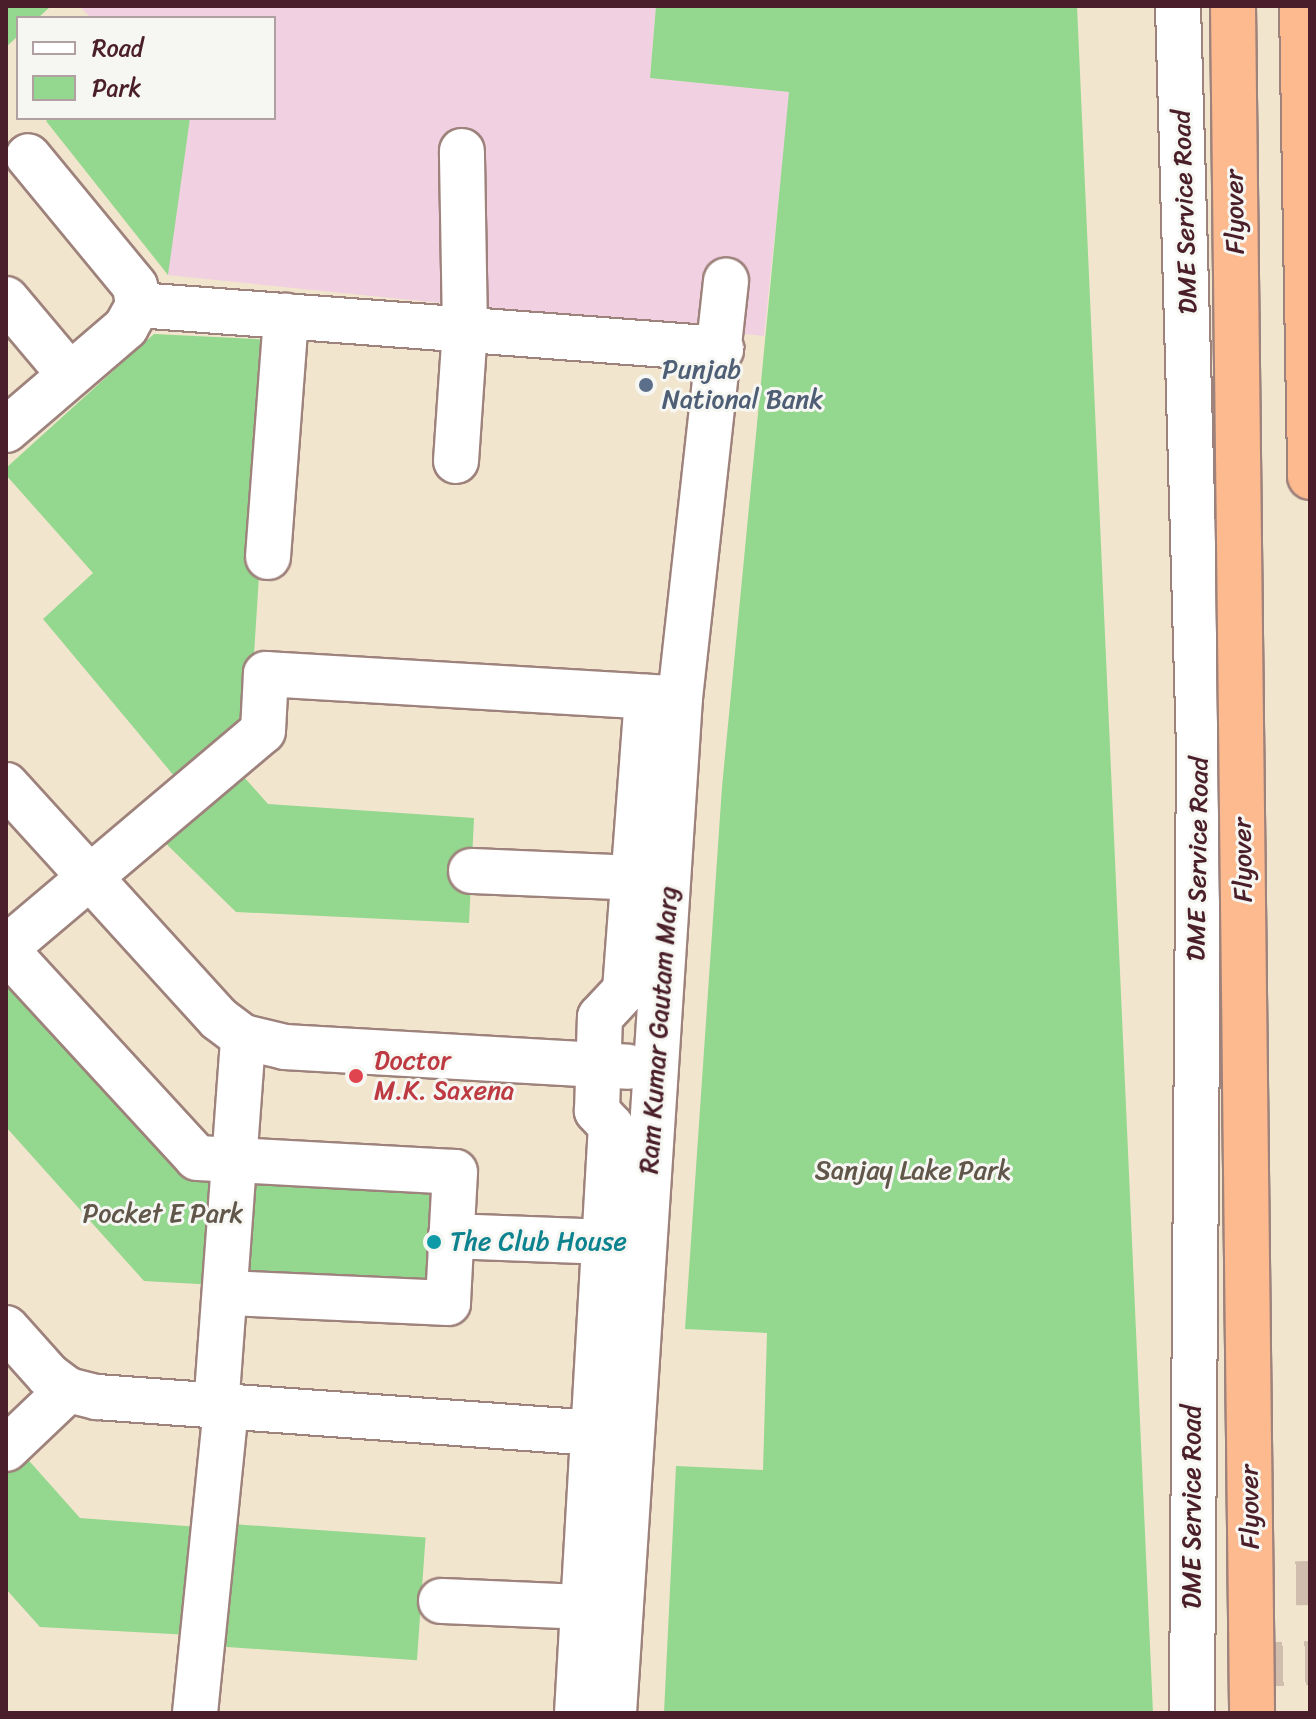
<!DOCTYPE html>
<html>
<head>
<meta charset="utf-8">
<style>
  body { margin:0 }
  #map { position:relative; width:1316px; height:1719px; overflow:hidden; background:#f2e5cd; font-family:Sriracha,sans-serif }
  div>[style] { position:absolute }
  [style*='--x'] { left:calc(var(--x)*1px); top:calc(var(--y)*1px); width:calc(var(--w)*1px); rotate:calc(var(--a)*1deg) }
  .built>* { inset:0; background:#f1d0e2 }
  .green>* { inset:0; background:#94d78f; transform-origin:0 0 }
  .minor-tunnel>* { height:44px; margin-top:-22px; transform-origin:0; background:repeating-linear-gradient(90deg,#d0bdad 0 44px,transparent 0 66px) }
  .roads { filter:drop-shadow(2px 0 #9e827c) drop-shadow(-2px 0 #9e827c) drop-shadow(0 2px #9e827c) drop-shadow(0 -2px #9e827c) }
  .minor>* { height:44px; margin:-22px; padding:0 22px; transform-origin:22px; border-radius:22px; background:#fff }
  .highway>* { height:44px; margin:-22px; padding:0 22px; transform-origin:22px; border-radius:22px; background:#fcba8e }
  .bridges { filter:drop-shadow(2px 0 #9e827c) drop-shadow(-2px 0 #9e827c) drop-shadow(0 2px #9e827c) drop-shadow(0 -2px #9e827c) }
  .highway-bridge>* { height:44px; margin:-22px; padding:0 22px; transform-origin:22px; border-radius:22px; background:#fcba8e }
  .dots>* { width:22px; height:22px; translate:-50% -50%; box-sizing:border-box; border:4px solid #f6f6f2; border-radius:50% }
  span { translate:-50% -50%; white-space:nowrap; text-align:center; line-height:1.15; -webkit-text-stroke:6px #f6f6f2; paint-order:stroke }
  .street-label { font-size:26px; color:#4a1f2b }
  .service-label { font-size:26px; color:#4e5e75 }
  .left { translate:0 -50%; text-align:left }
  .health-label { font-size:26px; color:#be3a42 }
  .park-label { font-size:26px; color:#605649 }
  .culture-label { font-size:26px; color:#0d838f }
  .frame { position:absolute; inset:0; border:8px solid #4a1f2b; pointer-events:none }
  .legend { position:absolute; left:16px; top:16px; width:260px; height:104px; box-sizing:border-box; background:#f6f6f2; border:2px solid #b1a0a2; margin:0; padding:10px 14px; list-style:none; font-size:24px; color:#4a1f2b }
  .legend li { display:flex; align-items:center; gap:16px; height:40px }
  .legend b { width:40px; border:2px solid #b1a0a2 }
</style>
</head>
<body>
<div id="map">
  <div class="built">
    <i style="clip-path:polygon(79px 6px,656px 6px,650px 78px,790px 92px,764px 336px,167px 275px,190px 118px,274px 118px,274px 18px,91px 18px)"></i>
  </div>
  <div class="green">
    <i style="clip-path:polygon(6px 6px,51px 6px,38px 18px,18px 18px,18px 36px,6px 47px)"></i>
    <i style="clip-path:polygon(656px 6px,1077px 6px,1153px 1713px,664px 1713px,676px 1466px,763px 1470px,767px 1333px,685px 1329px,722px 787px,789px 92px,650px 78px)"></i>
    <i style="clip-path:polygon(50px 118px,190px 118px,168px 275px,46px 121px)"></i>
    <i style="clip-path:polygon(154px 334px,274px 340px,249px 733px,180px 783px,43px 619px,93px 573px,6px 475px,6px 468px)"></i>
    <i style="clip-path:polygon(234px 766px,268px 804px,474px 818px,469px 923px,236px 912px,152px 830px)"></i>
    <i style="clip-path:polygon(6px 970px,224px 1171px,217px 1285px,144px 1281px,6px 1127px)"></i>
    <i style="left:246px;top:1177px;width:200px;height:109px;rotate:3deg"></i>
    <i style="clip-path:polygon(23px 1454px,80px 1518px,199px 1527px,191px 1635px,40px 1627px,6px 1589px,6px 1469px)"></i>
    <i style="left:232px;top:1524px;width:194px;height:123px;rotate:4deg"></i>
  </div>
  <div class="minor-tunnel">
    <i style="--x:1230;--y:1585;--w:80;--a:-1.4"></i>
    <i style="--x:1239;--y:1665;--w:71;--a:-1.6"></i>
  </div>
  <div class="roads">
    <div class="minor">
      <i style="--x:1178;--y:6;--w:742;--a:88.38"></i>
      <i style="--x:1199;--y:748;--w:965;--a:90.42"></i>
      <i style="--x:6;--y:299;--w:99;--a:49.9"></i>
      <i style="--x:138;--y:305;--w:585;--a:4.32"></i>
      <i style="--x:6;--y:430;--w:158;--a:-40.6"></i>
      <i style="--x:126;--y:327;--w:25;--a:-61"></i>
      <i style="--x:138;--y:305;--w:19;--a:-99"></i>
      <i style="--x:135;--y:286;--w:168;--a:-129.5"></i>
      <i style="--x:456;--y:461;--w:132;--a:-86.1"></i>
      <i style="--x:465;--y:329;--w:178;--a:-91"></i>
      <i style="--x:268;--y:557;--w:242;--a:-85.7"></i>
      <i style="--x:6;--y:785;--w:316;--a:47.7"></i>
      <i style="--x:219;--y:1019;--w:30;--a:37"></i>
      <i style="--x:243;--y:1037;--w:43;--a:13.4"></i>
      <i style="--x:285;--y:1047;--w:344;--a:3.3"></i>
      <i style="--x:471;--y:871;--w:190;--a:2.4"></i>
      <i style="--x:6;--y:948;--w:336;--a:-40.2"></i>
      <i style="--x:263;--y:731;--w:57;--a:-87"></i>
      <i style="--x:266;--y:674;--w:408;--a:3.4"></i>
      <i style="--x:6;--y:950;--w:282;--a:47.4"></i>
      <i style="--x:197;--y:1158;--w:258;--a:3.1"></i>
      <i style="--x:455;--y:1172;--w:131;--a:93.1"></i>
      <i style="--x:448;--y:1303;--w:223;--a:-177.4"></i>
      <i style="--x:451;--y:1236;--w:182;--a:2.2"></i>
      <i style="--x:6;--y:1328;--w:63;--a:48.2"></i>
      <i style="--x:48;--y:1375;--w:25;--a:37"></i>
      <i style="--x:68;--y:1390;--w:30;--a:14"></i>
      <i style="--x:97;--y:1397;--w:526;--a:4.14"></i>
      <i style="--x:216;--y:1408;--w:372;--a:-85.8"></i>
      <i style="--x:6;--y:1449;--w:86;--a:-43.6"></i>
      <i style="--x:441;--y:1601;--w:142;--a:2.4"></i>
      <i style="--x:195;--y:1713;--w:306;--a:-84.2"></i>
      <i style="--x:577;--y:1713;--w:588;--a:-86.69"></i>
      <i style="--x:611;--y:1126;--w:21;--a:-133"></i>
      <i style="--x:597;--y:1111;--w:94;--a:-88.2"></i>
      <i style="--x:600;--y:1017;--w:37;--a:-47"></i>
      <i style="--x:625;--y:990;--w:294;--a:-85.7"></i>
      <i style="--x:614;--y:1713;--w:1017;--a:-86.28"></i>
      <i style="--x:680;--y:698;--w:420;--a:-83.7"></i>
    </div>
    <div class="highway">
      <i style="--x:1302;--y:6;--w:471;--a:89"></i>
    </div>
  </div>
  <div class="bridges">
    <div class="highway-bridge">
      <i style="--x:1233;--y:6;--w:1707;--a:89.36"></i>
    </div>
  </div>
  <div class="dots">
    <i style="left:646px;top:385px;background:#5c6f8a"></i>
    <i style="left:356px;top:1076px;background:#e0444e"></i>
    <i style="left:434px;top:1242px;background:#0f9aa8"></i>
  </div>
  <div class="street-label">
    <span style="left:1185px;top:212px;rotate:-92deg">DME Service Road</span>
    <span style="left:1235px;top:212px;rotate:-91deg">Flyover</span>
    <span style="left:1198px;top:859px;rotate:-89deg">DME Service Road</span>
    <span style="left:1243px;top:860px;rotate:-91deg">Flyover</span>
    <span style="left:659px;top:1030px;rotate:-86deg">Ram Kumar Gautam Marg</span>
    <span style="left:1192px;top:1507px;rotate:-90deg">DME Service Road</span>
    <span style="left:1250px;top:1507px;rotate:-91deg">Flyover</span>
  </div>
  <div class="service-label">
    <span class="left" style="left:662px;top:385px">Punjab<br>National Bank</span>
  </div>
  <div class="health-label">
    <span class="left" style="left:374px;top:1076px">Doctor<br>M.K. Saxena</span>
  </div>
  <div class="park-label">
    <span style="left:913px;top:1171px">Sanjay Lake Park</span>
    <span style="left:163px;top:1214px">Pocket E Park</span>
  </div>
  <div class="culture-label">
    <span class="left" style="left:450px;top:1242px">The Club House</span>
  </div>
  <div class="frame"></div>
  <ul class="legend">
  <li><b style="height:10px;background:#fff"></b>Road</li>
  <li><b style="height:22px;background:#94d78f"></b>Park</li>
  </ul>
</div>
</body>
</html>
